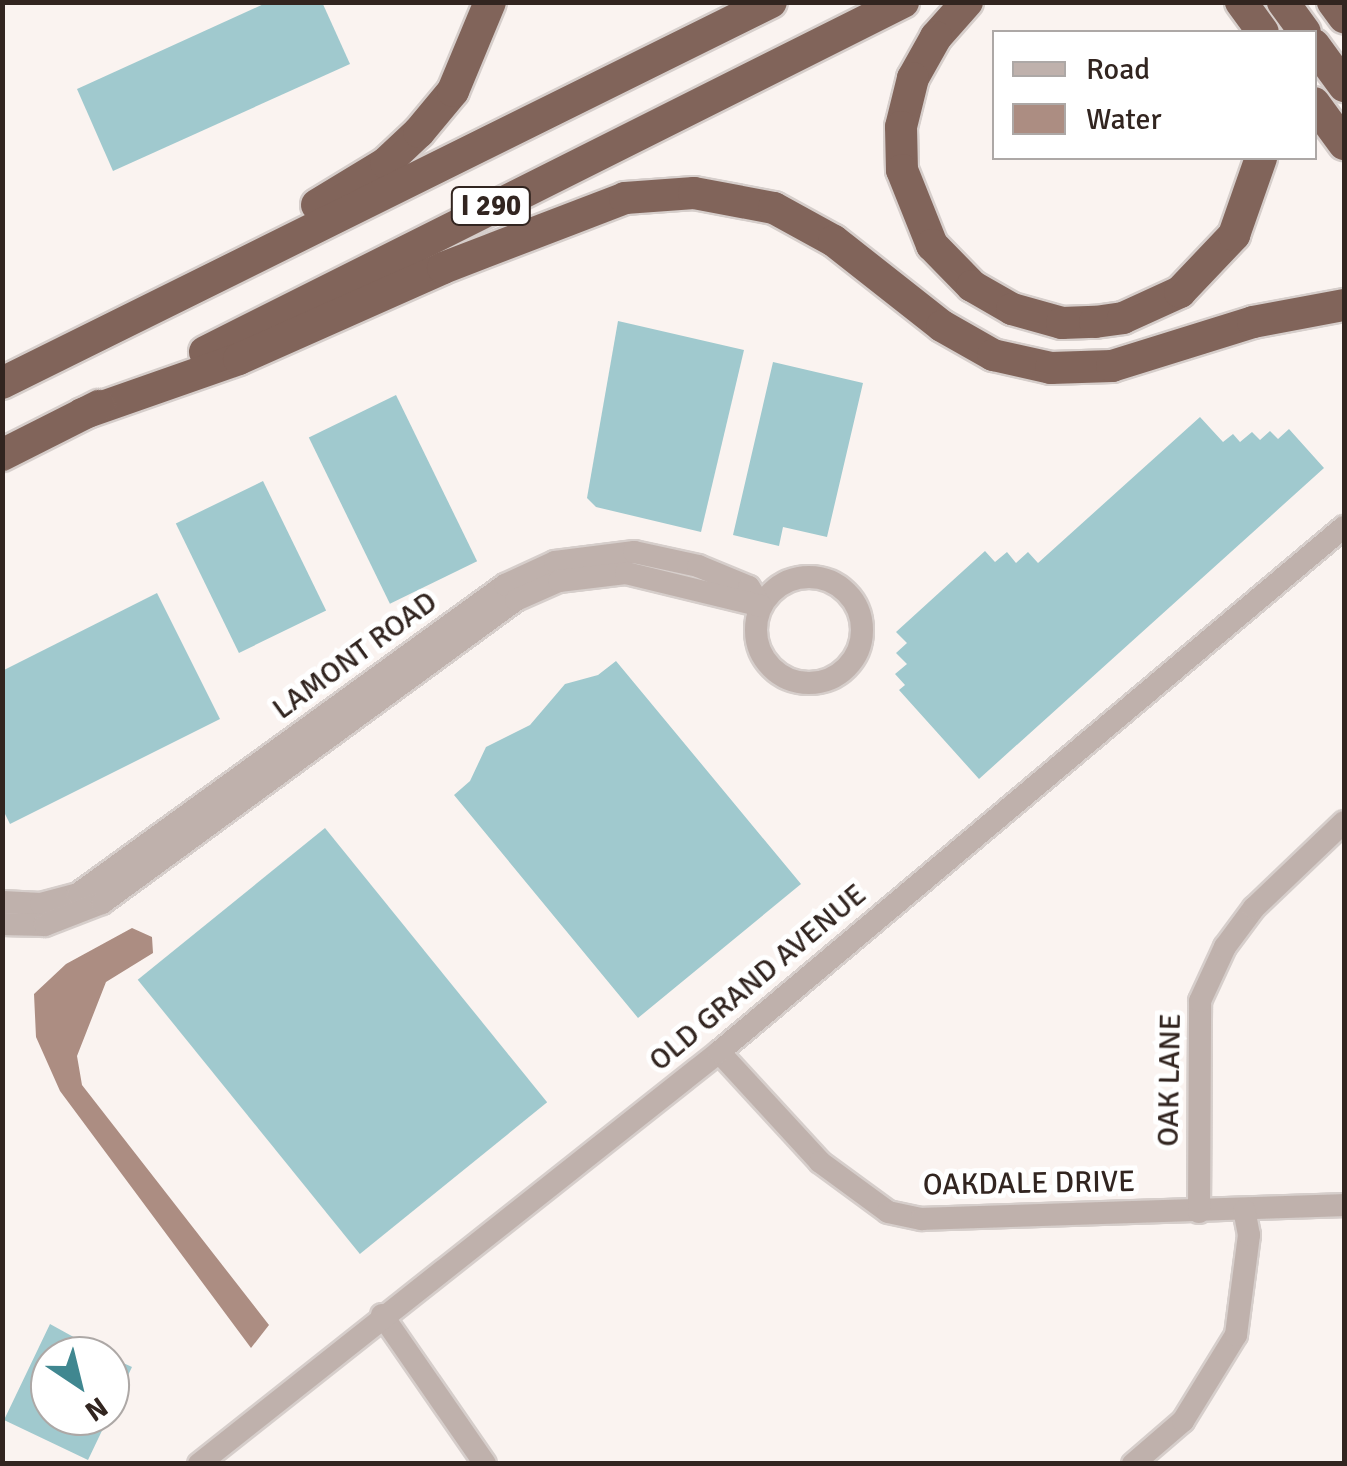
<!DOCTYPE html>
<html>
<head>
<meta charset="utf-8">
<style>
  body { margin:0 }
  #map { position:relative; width:1347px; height:1466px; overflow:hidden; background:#faf3f0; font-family:Signika,sans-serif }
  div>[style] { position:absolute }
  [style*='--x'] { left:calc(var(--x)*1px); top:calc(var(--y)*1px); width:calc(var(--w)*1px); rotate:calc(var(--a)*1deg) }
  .water>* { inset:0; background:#ac8d82 }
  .building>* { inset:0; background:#a0c9ce; transform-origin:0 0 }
  .roads { filter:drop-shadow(2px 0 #d6cecb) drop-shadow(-2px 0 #d6cecb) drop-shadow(0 2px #d6cecb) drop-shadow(0 -2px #d6cecb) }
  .minor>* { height:22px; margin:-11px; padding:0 11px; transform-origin:11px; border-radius:11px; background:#bfb1ac }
  .minor>.ring { margin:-11px; padding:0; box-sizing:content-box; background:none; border:22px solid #bfb1ac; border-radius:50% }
  .highway>* { height:32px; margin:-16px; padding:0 16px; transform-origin:16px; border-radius:16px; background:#81645a }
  span { translate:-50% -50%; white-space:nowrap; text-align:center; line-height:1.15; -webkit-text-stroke:10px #fff; paint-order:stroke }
  .shield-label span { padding:2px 8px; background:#fff; border:2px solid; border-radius:8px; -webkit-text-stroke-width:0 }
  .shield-label { font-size:28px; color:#322520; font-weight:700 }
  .street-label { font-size:30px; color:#322520 }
  .frame { position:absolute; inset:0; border:5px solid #322520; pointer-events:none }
  .legend { position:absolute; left:992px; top:30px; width:325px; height:130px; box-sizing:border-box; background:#fff; border:2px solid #ada8a6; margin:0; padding:12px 18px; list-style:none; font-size:30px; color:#322520 }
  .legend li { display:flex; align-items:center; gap:20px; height:50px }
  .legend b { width:50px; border:2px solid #ada8a6 }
  .north { position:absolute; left:30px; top:1336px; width:100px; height:100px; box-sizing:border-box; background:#fff; border:2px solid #ada8a6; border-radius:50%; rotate:145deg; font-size:28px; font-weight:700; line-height:40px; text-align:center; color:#322520 }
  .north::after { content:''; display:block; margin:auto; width:35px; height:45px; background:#408790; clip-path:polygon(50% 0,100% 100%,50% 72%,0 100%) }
</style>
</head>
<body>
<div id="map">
  <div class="water">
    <i style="clip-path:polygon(132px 928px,152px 937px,153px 953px,106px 982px,77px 1056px,82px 1085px,269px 1325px,251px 1348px,60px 1091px,36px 1037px,34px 994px,66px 964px)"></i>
  </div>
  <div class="building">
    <i style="clip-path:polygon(268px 2px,322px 2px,350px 64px,113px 171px,77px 89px)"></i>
    <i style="clip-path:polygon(618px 321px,744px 350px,701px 532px,596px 507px,587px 498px)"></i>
    <i style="clip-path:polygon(773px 362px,863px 383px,827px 537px,783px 527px,779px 546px,733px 535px)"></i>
    <i style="left:396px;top:395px;width:185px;height:97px;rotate:64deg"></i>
    <i style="clip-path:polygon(1200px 417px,1223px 442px,1233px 434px,1240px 442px,1252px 432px,1260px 440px,1270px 431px,1278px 439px,1289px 429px,1324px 468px,979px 779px,899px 690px,905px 685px,895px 674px,907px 664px,896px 653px,907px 643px,896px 632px,985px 551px,995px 562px,1007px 552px,1016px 563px,1028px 552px,1038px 563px)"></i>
    <i style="left:263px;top:481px;width:144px;height:97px;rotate:64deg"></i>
    <i style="clip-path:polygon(157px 593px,220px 719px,10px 824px,2px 808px,4px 670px)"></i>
    <i style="clip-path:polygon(616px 661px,801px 884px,638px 1018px,454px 795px,470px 781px,486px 747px,530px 725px,565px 684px,598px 675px)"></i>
    <i style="left:325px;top:828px;width:353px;height:241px;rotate:51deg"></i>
    <i style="clip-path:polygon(50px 1324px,108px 1356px,50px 1356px,50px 1416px,109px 1416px,88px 1460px,4px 1420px)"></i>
    <i style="clip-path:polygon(110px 1357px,132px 1367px,110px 1413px)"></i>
  </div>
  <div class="roads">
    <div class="minor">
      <i class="ring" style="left:756px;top:577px;width:84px;height:84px"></i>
      <i style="--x:2;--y:902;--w:39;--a:3"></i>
      <i style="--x:41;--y:904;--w:38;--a:-15"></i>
      <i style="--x:78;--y:894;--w:527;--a:-35.89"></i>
      <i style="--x:505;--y:585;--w:55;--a:-24.7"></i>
      <i style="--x:555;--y:562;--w:80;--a:-7.2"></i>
      <i style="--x:634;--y:552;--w:66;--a:12.3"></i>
      <i style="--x:698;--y:566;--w:55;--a:22.4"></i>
      <i style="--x:749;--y:587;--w:22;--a:58"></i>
      <i style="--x:2;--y:924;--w:43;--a:1.3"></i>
      <i style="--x:45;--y:925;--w:61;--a:-21.1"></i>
      <i style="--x:102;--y:903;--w:513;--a:-36.2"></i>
      <i style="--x:516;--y:600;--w:47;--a:-23.8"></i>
      <i style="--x:559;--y:581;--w:67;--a:-6.8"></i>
      <i style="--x:626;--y:573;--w:139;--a:13.7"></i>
      <i style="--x:719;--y:1052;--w:149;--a:47.4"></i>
      <i style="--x:820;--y:1162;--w:84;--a:36.3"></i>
      <i style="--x:888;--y:1212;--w:35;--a:12"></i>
      <i style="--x:922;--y:1219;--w:422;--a:-1.9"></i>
      <i style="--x:1199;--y:1212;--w:211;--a:-89.7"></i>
      <i style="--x:1200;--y:1001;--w:60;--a:-65.2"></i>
      <i style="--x:1225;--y:947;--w:49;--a:-53.4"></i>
      <i style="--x:1254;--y:908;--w:124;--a:-43.7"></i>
      <i style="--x:382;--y:1315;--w:181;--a:55.3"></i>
      <i style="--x:199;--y:1464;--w:663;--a:-38.39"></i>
      <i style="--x:719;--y:1052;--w:816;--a:-40.03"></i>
      <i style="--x:1133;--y:1464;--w:66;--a:-40.7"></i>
      <i style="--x:1183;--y:1421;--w:101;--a:-58.4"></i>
      <i style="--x:1236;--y:1335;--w:101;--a:-82.6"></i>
      <i style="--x:1249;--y:1235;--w:25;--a:-101"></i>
    </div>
    <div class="highway">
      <i style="--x:967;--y:2;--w:47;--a:131.5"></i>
      <i style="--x:936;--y:37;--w:47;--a:119.3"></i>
      <i style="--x:913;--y:78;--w:50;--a:103.8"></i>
      <i style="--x:901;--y:127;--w:43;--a:88.7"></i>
      <i style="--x:902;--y:170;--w:81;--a:68.2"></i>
      <i style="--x:932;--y:245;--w:57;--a:45.7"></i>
      <i style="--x:972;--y:286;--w:46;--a:29.9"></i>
      <i style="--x:1012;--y:309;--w:52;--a:15.6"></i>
      <i style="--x:1062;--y:323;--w:33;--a:-2"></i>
      <i style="--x:1095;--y:322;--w:28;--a:-8"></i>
      <i style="--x:1123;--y:318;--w:63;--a:-24.5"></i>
      <i style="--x:1180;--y:292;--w:79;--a:-46.5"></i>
      <i style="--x:1234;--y:235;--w:82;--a:-70.7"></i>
      <i style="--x:1241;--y:2;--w:37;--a:54"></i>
      <i style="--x:1283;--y:2;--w:37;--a:54"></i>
      <i style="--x:1333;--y:2;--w:19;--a:54"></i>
      <i style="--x:1314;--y:45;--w:51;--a:53.8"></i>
      <i style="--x:1314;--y:103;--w:51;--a:53.8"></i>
      <i style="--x:317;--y:205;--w:81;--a:-31.3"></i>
      <i style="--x:386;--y:163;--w:45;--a:-43.2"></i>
      <i style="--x:419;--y:132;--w:53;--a:-50.3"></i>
      <i style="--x:453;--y:91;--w:96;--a:-67.4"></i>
      <i style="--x:205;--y:352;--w:781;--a:-26.63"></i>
      <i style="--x:2;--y:383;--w:858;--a:-26.36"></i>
      <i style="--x:82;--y:414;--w:166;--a:-19.3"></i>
      <i style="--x:239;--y:359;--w:223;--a:-24"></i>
      <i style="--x:443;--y:268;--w:195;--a:-21"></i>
      <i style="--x:625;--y:198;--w:69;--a:-4.1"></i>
      <i style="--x:694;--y:193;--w:81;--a:10.6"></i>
      <i style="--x:774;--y:208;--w:68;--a:28.8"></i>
      <i style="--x:834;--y:241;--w:137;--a:38.2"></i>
      <i style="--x:942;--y:326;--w:59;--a:29.6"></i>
      <i style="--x:993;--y:355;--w:59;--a:12.6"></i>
      <i style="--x:1051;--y:368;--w:61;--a:-1.9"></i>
      <i style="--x:1112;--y:366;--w:148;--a:-17.3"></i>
      <i style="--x:1253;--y:322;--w:93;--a:-10.6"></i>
      <i style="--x:2;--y:455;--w:109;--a:-26.8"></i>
    </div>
  </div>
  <div class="shield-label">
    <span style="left:491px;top:206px">I 290</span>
  </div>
  <div class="street-label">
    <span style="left:355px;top:656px;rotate:-36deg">LAMONT ROAD</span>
    <span style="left:758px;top:978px;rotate:-40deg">OLD GRAND AVENUE</span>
    <span style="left:1170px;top:1080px;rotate:-89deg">OAK LANE</span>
    <span style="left:1029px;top:1184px;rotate:-1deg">OAKDALE DRIVE</span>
  </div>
  <div class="frame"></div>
  <ul class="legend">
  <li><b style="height:12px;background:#bfb1ac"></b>Road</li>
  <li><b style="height:28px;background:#ac8d82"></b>Water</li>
  </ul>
  <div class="north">N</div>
</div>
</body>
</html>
